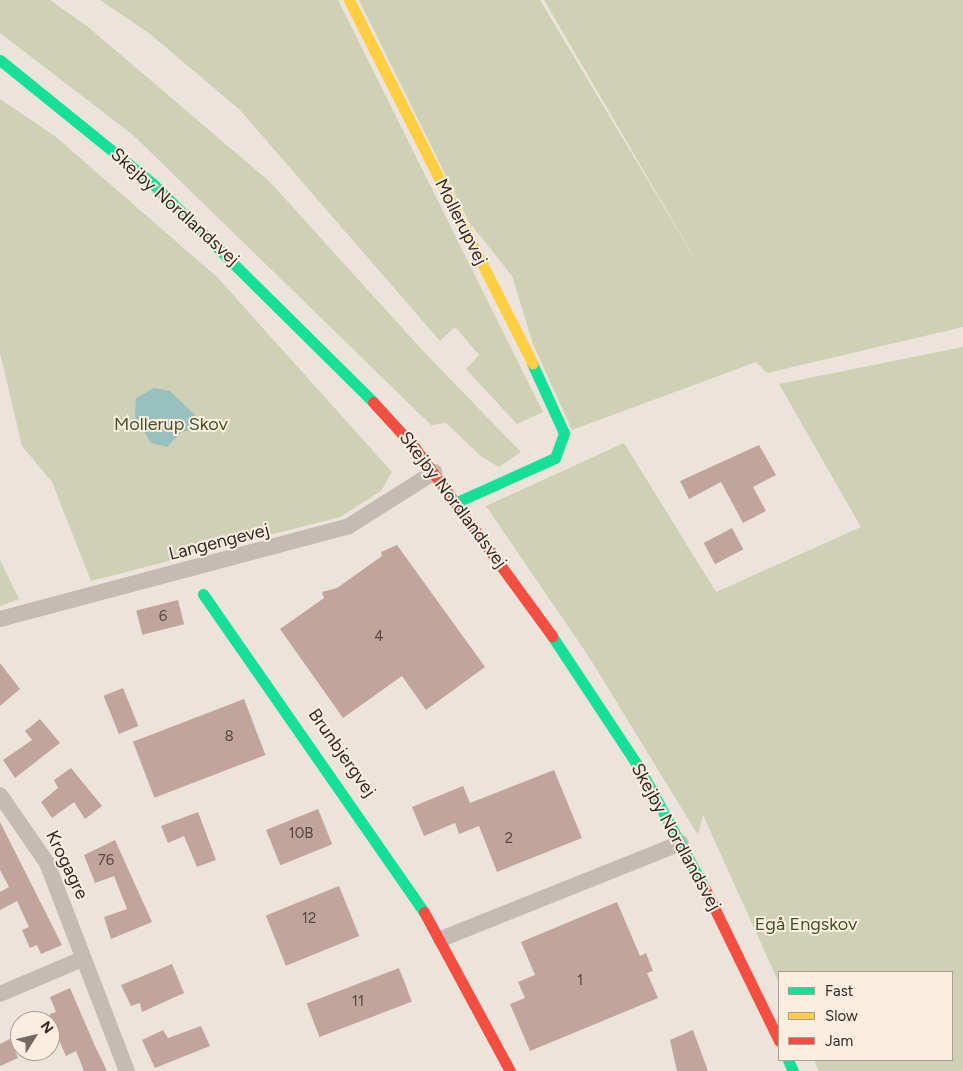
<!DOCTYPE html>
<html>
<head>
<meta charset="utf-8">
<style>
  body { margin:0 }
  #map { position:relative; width:963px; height:1071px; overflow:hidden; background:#ece3db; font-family:Figtree,sans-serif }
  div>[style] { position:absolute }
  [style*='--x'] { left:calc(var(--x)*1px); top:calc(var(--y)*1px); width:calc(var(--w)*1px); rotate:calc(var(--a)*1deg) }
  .green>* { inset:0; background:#ced1b4 }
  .water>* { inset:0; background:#97c0be }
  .building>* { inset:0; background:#c1a59c; transform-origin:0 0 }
  .street>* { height:16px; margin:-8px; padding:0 8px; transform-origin:8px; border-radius:8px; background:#c4bbb5 }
  .fast>* { height:11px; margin:-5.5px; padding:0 5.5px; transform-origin:5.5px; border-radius:5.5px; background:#16e098 }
  .slow>* { height:11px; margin:-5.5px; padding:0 5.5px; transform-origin:5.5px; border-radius:5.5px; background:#ffcf43 }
  .jam>* { height:11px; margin:-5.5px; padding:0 5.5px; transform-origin:5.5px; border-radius:5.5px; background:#f24e42 }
  span { translate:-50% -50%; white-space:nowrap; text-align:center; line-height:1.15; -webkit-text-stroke:4px #faeee1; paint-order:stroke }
  .number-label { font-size:15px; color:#574742 }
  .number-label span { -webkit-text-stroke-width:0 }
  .street-label { font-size:18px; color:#342824 }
  .park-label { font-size:18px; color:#455426 }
  .legend { position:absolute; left:778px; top:971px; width:175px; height:90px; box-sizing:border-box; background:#faeee1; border:1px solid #ab9f95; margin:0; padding:6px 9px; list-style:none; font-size:15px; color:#342824 }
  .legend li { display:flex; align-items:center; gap:10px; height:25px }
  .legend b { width:25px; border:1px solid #ab9f95 }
  .north { position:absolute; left:10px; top:1011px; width:50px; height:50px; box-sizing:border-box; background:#faeee1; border:1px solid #ab9f95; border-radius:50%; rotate:54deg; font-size:14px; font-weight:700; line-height:20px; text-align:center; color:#342824 }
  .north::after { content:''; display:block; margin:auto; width:18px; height:22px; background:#746964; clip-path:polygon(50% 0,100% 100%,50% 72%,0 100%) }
</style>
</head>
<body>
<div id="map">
  <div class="green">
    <i style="clip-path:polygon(0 0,50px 0,87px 26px,270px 182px,424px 352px,521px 452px,499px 467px,482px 457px,446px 423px,431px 425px,133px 135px,0 33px)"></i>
    <i style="clip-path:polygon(100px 0,338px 0,543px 412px,517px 424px,466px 369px,479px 355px,455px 327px,440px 341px,239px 109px,150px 34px)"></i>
    <i style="clip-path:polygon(359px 0,540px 0,708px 281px,544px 0,963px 0,963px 327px,767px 373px,756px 362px,572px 430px,533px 344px,512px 276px,469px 222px)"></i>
    <i style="clip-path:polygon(0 99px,56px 137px,218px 278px,392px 472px,381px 491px,340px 517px,91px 581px,52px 482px,22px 446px,0 353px)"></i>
    <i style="clip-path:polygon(963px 347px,963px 1071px,819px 1071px,814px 1060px,952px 1060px,952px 972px,779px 972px,779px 983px,703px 815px,698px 835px,589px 657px,486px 506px,624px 443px,716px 592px,861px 527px,779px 384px)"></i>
    <i style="clip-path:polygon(0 560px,19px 599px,0 606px)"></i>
  </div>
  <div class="water">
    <i style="clip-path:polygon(154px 388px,170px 391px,201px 421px,197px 429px,181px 432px,167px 447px,151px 443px,135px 417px,136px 398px)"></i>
  </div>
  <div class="building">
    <i style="clip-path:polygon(759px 445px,776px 475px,753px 487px,766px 511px,743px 523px,721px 482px,689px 499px,680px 481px)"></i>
    <i style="left:732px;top:528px;width:24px;height:32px;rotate:62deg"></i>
    <i style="clip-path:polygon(397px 545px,485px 667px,426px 710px,402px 676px,343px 718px,280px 629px,324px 598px,322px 592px,337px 588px,382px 556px,381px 552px)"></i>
    <i style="left:178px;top:600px;width:25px;height:43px;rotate:76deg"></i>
    <i style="clip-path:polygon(0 663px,20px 689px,0 706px)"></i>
    <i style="left:123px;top:688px;width:41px;height:21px;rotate:68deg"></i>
    <i style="left:244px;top:699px;width:60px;height:119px;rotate:69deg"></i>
    <i style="clip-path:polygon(40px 719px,60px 743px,15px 778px,3px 760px,32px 740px,25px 731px)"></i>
    <i style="clip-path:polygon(71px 768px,102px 806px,85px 819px,74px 802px,52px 818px,41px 802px,58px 788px,54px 780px)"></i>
    <i style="clip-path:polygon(554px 770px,582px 838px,497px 872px,479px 826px,459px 834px,455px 823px,424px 836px,412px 807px,463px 786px,470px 803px)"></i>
    <i style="left:318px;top:809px;width:38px;height:56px;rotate:68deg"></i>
    <i style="clip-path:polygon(198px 812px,216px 860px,197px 867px,184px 836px,168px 843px,161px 826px)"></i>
    <i style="clip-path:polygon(0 822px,62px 945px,41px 954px,37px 945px,30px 948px,22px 930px,29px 927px,17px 901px,0 910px,0 892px,9px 887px,0 870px)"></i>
    <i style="clip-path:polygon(115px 840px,152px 922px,111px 939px,104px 917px,127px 909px,114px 876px,95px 883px,84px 855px)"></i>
    <i style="left:339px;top:886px;width:54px;height:79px;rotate:68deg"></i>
    <i style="clip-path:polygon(617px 902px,640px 956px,646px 953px,653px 971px,647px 973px,658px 998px,530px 1051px,510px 1004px,525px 998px,518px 982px,535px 975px,521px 942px)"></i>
    <i style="clip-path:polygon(172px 964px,184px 993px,142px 1012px,140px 1003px,131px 1006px,121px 985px)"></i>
    <i style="left:399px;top:968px;width:36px;height:99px;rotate:69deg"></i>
    <i style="clip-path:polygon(70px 988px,95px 1046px,107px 1071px,84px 1071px,76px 1051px,66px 1056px,56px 1034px,50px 1036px,50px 1014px,56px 1012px,50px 997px)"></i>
    <i style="clip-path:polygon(201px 1026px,210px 1046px,155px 1068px,142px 1040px,163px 1030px,168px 1038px)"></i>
    <i style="clip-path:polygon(693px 1030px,708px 1071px,677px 1071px,670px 1040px)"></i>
    <i style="clip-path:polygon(10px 1039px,18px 1058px,0 1066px,0 1044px)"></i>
  </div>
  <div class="street">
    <i style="--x:0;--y:619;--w:361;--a:-14.9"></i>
    <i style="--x:349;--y:526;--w:101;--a:-32.4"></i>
    <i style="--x:0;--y:795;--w:83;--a:55.3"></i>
    <i style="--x:47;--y:863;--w:223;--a:69"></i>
    <i style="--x:441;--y:939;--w:258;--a:-21.8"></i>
    <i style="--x:0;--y:994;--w:89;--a:-23.1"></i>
  </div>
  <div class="fast">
    <i style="--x:0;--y:60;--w:196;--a:39"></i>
    <i style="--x:152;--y:183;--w:311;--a:44.7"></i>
    <i style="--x:457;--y:502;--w:107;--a:-24.2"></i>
    <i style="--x:555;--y:458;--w:27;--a:-70"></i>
    <i style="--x:564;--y:433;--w:77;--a:-114.6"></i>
    <i style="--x:203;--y:594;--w:387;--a:55.2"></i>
    <i style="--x:552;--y:636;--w:159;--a:56.5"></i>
    <i style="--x:640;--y:769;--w:136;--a:61.6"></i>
    <i style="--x:788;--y:1060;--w:12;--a:66"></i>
  </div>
  <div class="slow">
    <i style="--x:349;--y:0;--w:407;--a:63.2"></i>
  </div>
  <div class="jam">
    <i style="--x:373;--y:402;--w:62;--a:47.6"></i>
    <i style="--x:415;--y:448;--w:233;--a:53.9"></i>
    <i style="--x:705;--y:889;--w:169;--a:64"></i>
    <i style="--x:424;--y:912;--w:181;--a:61.6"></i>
  </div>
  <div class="number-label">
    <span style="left:163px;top:617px">6</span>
    <span style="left:379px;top:637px">4</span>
    <span style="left:229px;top:737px">8</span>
    <span style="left:301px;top:834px">10B</span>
    <span style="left:509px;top:839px">2</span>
    <span style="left:106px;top:861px">76</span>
    <span style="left:309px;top:919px">12</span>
    <span style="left:580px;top:981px">1</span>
    <span style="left:358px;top:1002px">11</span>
  </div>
  <div class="street-label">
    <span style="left:175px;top:207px;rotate:42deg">Skejby Nordlandsvej</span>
    <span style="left:461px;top:222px;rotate:63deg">Mollerupvej</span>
    <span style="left:453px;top:500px;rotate:53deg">Skejby Nordlandsvej</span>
    <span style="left:219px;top:542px;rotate:-14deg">Langengevej</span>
    <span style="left:342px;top:753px;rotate:55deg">Brunbjergvej</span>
    <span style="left:676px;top:837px;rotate:61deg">Skejby Nordlandsvej</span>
    <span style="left:67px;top:865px;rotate:64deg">Krogagre</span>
  </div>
  <div class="park-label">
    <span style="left:171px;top:424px">Mollerup Skov</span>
    <span style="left:806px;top:924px">Egå Engskov</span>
  </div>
  <ul class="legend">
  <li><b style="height:6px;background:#16e098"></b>Fast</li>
  <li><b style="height:6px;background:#ffcf43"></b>Slow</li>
  <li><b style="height:6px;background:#f24e42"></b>Jam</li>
  </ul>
  <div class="north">N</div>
</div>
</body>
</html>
